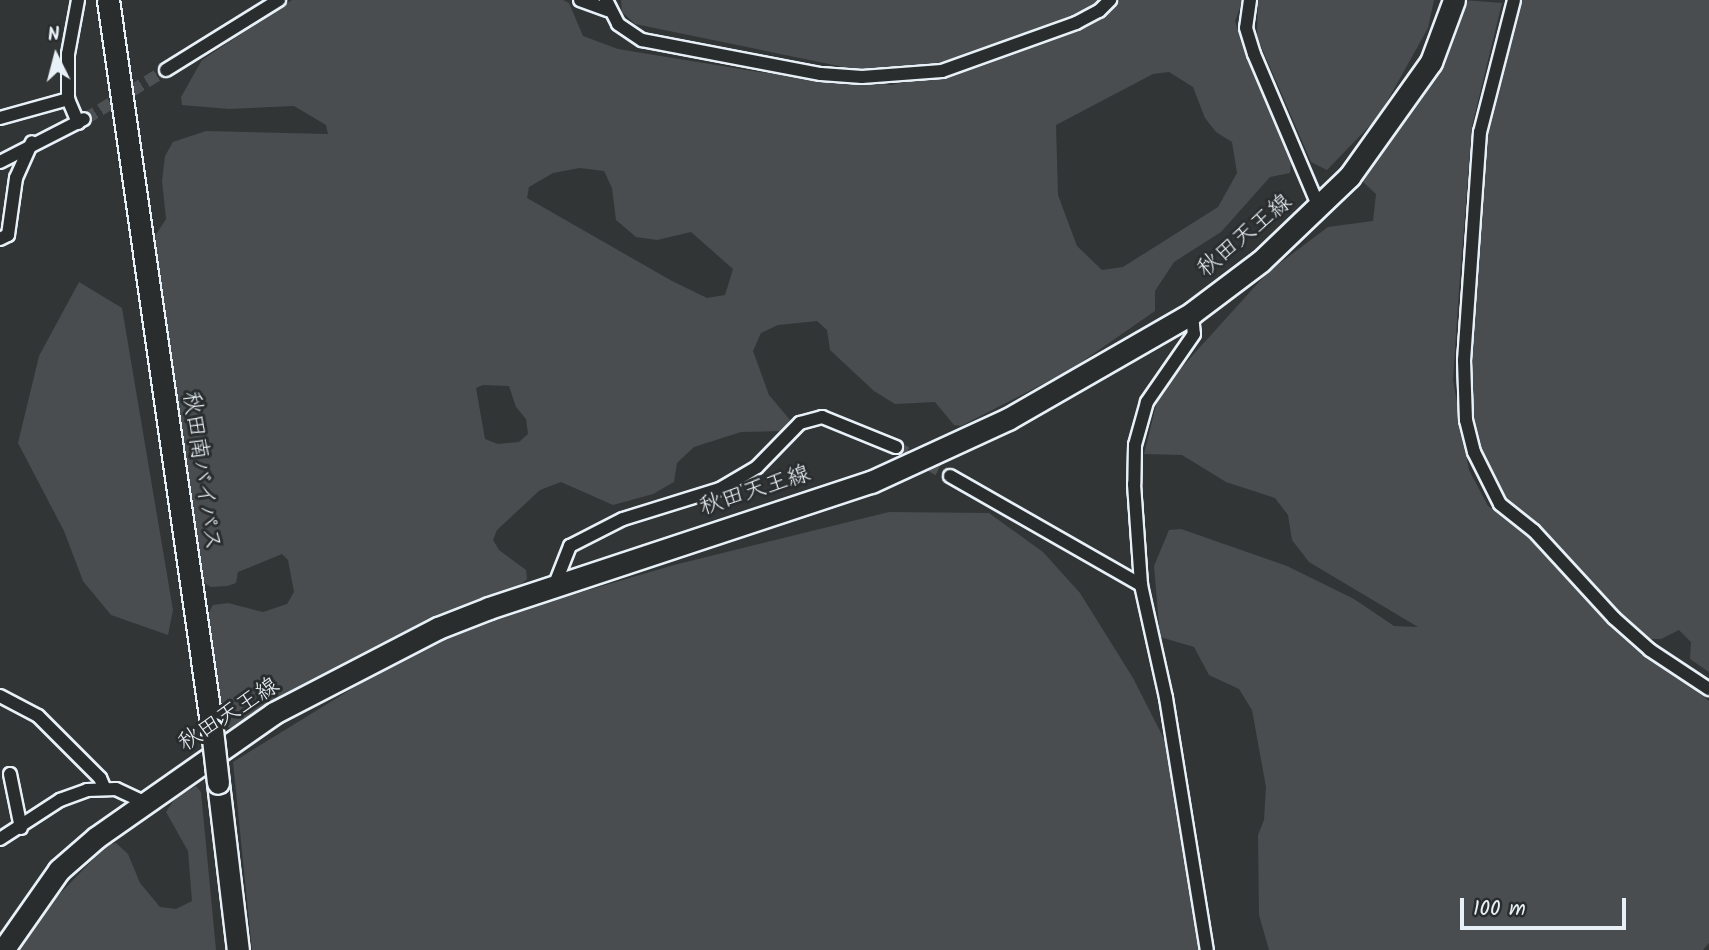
<!DOCTYPE html>
<html>
<head>
<meta charset="utf-8">
<style>
  body { margin:0 }
  #map { position:relative; width:1709px; height:950px; overflow:hidden; background:#323536; font-family:Kalam,"Klee One",sans-serif }
  div>[style] { position:absolute }
  [style*='--x'] { left:calc(var(--x)*1px); top:calc(var(--y)*1px); width:calc(var(--w)*1px); rotate:calc(var(--a)*1deg) }
  .green>* { inset:0; background:#494d4f }
  .minor-tunnel>* { height:12px; margin-top:-6px; transform-origin:0; background:repeating-linear-gradient(90deg,#4d5153 0 12px,transparent 0 18px) }
  .roads { filter:drop-shadow(2px 0 #e8f1f8) drop-shadow(-2px 0 #e8f1f8) drop-shadow(0 2px #e8f1f8) drop-shadow(0 -2px #e8f1f8) }
  .minor>* { height:12px; margin:-6px; padding:0 6px; transform-origin:6px; border-radius:6px; background:#2a2d2e }
  .primary>* { height:21px; margin:-10.5px; padding:0 10.5px; transform-origin:10.5px; border-radius:10.5px; background:#2a2d2e }
  .trunk>* { height:21px; margin:-10.5px; padding:0 10.5px; transform-origin:10.5px; border-radius:10.5px; background:#2a2d2e }
  .bridges { filter:drop-shadow(2px 0 #e8f1f8) drop-shadow(-2px 0 #e8f1f8) drop-shadow(0 2px #e8f1f8) drop-shadow(0 -2px #e8f1f8) }
  .trunk-bridge>* { height:21px; margin:-10.5px; padding:0 10.5px; transform-origin:10.5px; border-radius:10.5px; background:#2a2d2e }
  span { translate:-50% -50%; white-space:nowrap; text-align:center; line-height:1.15; -webkit-text-stroke:6px #2a2d2e; paint-order:stroke }
  .street-label { font-size:23px; color:#e8f1f8 }
  .north { position:absolute; left:21px; top:21px; width:70px; height:70px; -webkit-text-stroke:5px #2a2d2e; paint-order:stroke; rotate:354deg; font-size:19px; font-weight:700; line-height:28px; text-align:center; color:#e8f1f8 }
  .north::after { content:''; display:block; margin:auto; width:24px; height:32px; background:#e8f1f8; clip-path:polygon(50% 0,100% 100%,50% 72%,0 100%) }
  .scale { position:absolute; left:1460px; top:898px; width:166px; height:32px; box-sizing:border-box; border:4px solid #e8f1f8; border-top:0; padding-left:9px; font-size:21px; line-height:24px; white-space:nowrap; color:#e8f1f8; -webkit-text-stroke:5px #2a2d2e; paint-order:stroke }
</style>
</head>
<body>
<div id="map">
  <div class="green">
    <i style="clip-path:polygon(evenodd,292px 0,563px 0,569px 3px,583px 36px,618px 49px,759px 72px,891px 85px,976px 68px,1087px 26px,1120px 0,1243px 0,1235px 21px,1248px 60px,1274px 101px,1291px 162px,1290px 173px,1270px 177px,1221px 232px,1174px 262px,1155px 291px,1155px 311px,1070px 370px,961px 426px,954px 425px,935px 402px,895px 404px,874px 391px,830px 350px,827px 330px,817px 321px,778px 325px,761px 333px,753px 351px,769px 395px,790px 420px,782px 431px,741px 432px,694px 447px,677px 463px,674px 482px,653px 494px,613px 505px,561px 482px,540px 490px,497px 530px,493px 540px,499px 550px,526px 570px,527px 579px,517px 588px,237px 730px,224px 726px,207px 616px,213px 605px,228px 603px,263px 612px,287px 604px,294px 592px,288px 560px,282px 554px,238px 572px,236px 583px,227px 586px,211px 587px,199px 580px,155px 236px,166px 219px,162px 181px,165px 156px,173px 142px,206px 131px,328px 134px,326px 125px,294px 106px,229px 109px,182px 105px,181px 97px,202px 60px,292px 0,1169px 72px,1193px 87px,1205px 118px,1216px 132px,1232px 142px,1237px 173px,1218px 207px,1123px 267px,1102px 270px,1077px 246px,1058px 195px,1056px 125px,1153px 74px,1169px 72px,292px 0,580px 168px,604px 171px,612px 188px,616px 220px,636px 237px,657px 240px,691px 232px,733px 269px,725px 295px,707px 298px,672px 281px,527px 198px,529px 187px,553px 173px,580px 168px,292px 0,483px 385px,509px 386px,516px 407px,526px 419px,528px 434px,519px 442px,498px 444px,485px 439px,476px 388px,483px 385px)"></i>
    <i style="clip-path:polygon(621px 0,1099px 0,1084px 11px,993px 47px,930px 65px,863px 71px,635px 24px,622px 12px)"></i>
    <i style="clip-path:polygon(1258px 0,1434px 0,1428px 28px,1379px 116px,1327px 170px,1311px 162px,1257px 37px)"></i>
    <i style="clip-path:polygon(1463px 0,1502px 3px,1472px 126px,1459px 290px,1453px 380px,1469px 470px,1488px 506px,1522px 529px,1606px 621px,1709px 701px,1709px 943px,1703px 950px,1269px 950px,1259px 915px,1258px 835px,1264px 820px,1266px 787px,1252px 710px,1239px 689px,1209px 675px,1194px 647px,1160px 637px,1154px 566px,1169px 530px,1181px 529px,1287px 566px,1354px 599px,1394px 626px,1418px 627px,1309px 562px,1292px 540px,1288px 515px,1275px 498px,1226px 482px,1182px 455px,1144px 454px,1157px 401px,1173px 377px,1268px 272px,1328px 227px,1373px 221px,1376px 194px,1362px 181px,1366px 172px)"></i>
    <i style="clip-path:polygon(1521px 0,1709px 0,1709px 672px,1690px 659px,1691px 642px,1679px 630px,1661px 639px,1644px 639px,1539px 525px,1502px 495px,1487px 471px,1474px 432px,1471px 324px,1488px 125px)"></i>
    <i style="clip-path:polygon(79px 282px,122px 308px,173px 610px,168px 635px,111px 615px,83px 581px,64px 531px,18px 443px,39px 356px)"></i>
    <i style="clip-path:polygon(889px 512px,989px 513px,1043px 552px,1080px 593px,1133px 678px,1189px 788px,1214px 950px,252px 950px,233px 762px,384px 669px,486px 620px,674px 565px)"></i>
    <i style="clip-path:polygon(196px 786px,201px 792px,216px 950px,16px 950px,47px 907px,107px 845px,116px 843px,128px 854px,140px 883px,160px 907px,176px 909px,192px 901px,188px 851px,166px 812px,176px 797px)"></i>
  </div>
  <div class="minor-tunnel">
    <i style="--x:85;--y:119;--w:95;--a:-31.2"></i>
    <i style="--x:896;--y:447;--w:61;--a:28.2"></i>
  </div>
  <div class="roads">
    <div class="minor">
      <i style="--x:78;--y:0;--w:55;--a:100.5"></i>
      <i style="--x:68;--y:54;--w:45;--a:90"></i>
      <i style="--x:68;--y:99;--w:26;--a:67"></i>
      <i style="--x:580;--y:0;--w:30;--a:20"></i>
      <i style="--x:606;--y:0;--w:27;--a:63"></i>
      <i style="--x:618;--y:24;--w:29;--a:34"></i>
      <i style="--x:642;--y:40;--w:182;--a:10.8"></i>
      <i style="--x:821;--y:74;--w:41;--a:4.2"></i>
      <i style="--x:862;--y:77;--w:80;--a:-4.3"></i>
      <i style="--x:942;--y:71;--w:142;--a:-19.7"></i>
      <i style="--x:1076;--y:23;--w:26;--a:-28"></i>
      <i style="--x:1099;--y:11;--w:16;--a:-45"></i>
      <i style="--x:1250;--y:0;--w:28;--a:98"></i>
      <i style="--x:1246;--y:28;--w:27;--a:73"></i>
      <i style="--x:1254;--y:54;--w:166;--a:67"></i>
      <i style="--x:1514;--y:0;--w:136;--a:104.4"></i>
      <i style="--x:1480;--y:132;--w:229;--a:94"></i>
      <i style="--x:1464;--y:360;--w:60;--a:88.1"></i>
      <i style="--x:1466;--y:420;--w:33;--a:76"></i>
      <i style="--x:1474;--y:452;--w:58;--a:63.4"></i>
      <i style="--x:1500;--y:504;--w:43;--a:38.5"></i>
      <i style="--x:1534;--y:531;--w:118;--a:47.4"></i>
      <i style="--x:1614;--y:618;--w:48;--a:41.6"></i>
      <i style="--x:1650;--y:650;--w:71;--a:33.5"></i>
      <i style="--x:166;--y:70;--w:133;--a:-31.8"></i>
      <i style="--x:0;--y:118;--w:71;--a:-15.6"></i>
      <i style="--x:0;--y:162;--w:94;--a:-27.1"></i>
      <i style="--x:0;--y:239;--w:9;--a:-27"></i>
      <i style="--x:8;--y:235;--w:58;--a:-82"></i>
      <i style="--x:16;--y:178;--w:39;--a:-66"></i>
      <i style="--x:1192;--y:313;--w:21;--a:85"></i>
      <i style="--x:1194;--y:334;--w:83;--a:124.7"></i>
      <i style="--x:1147;--y:402;--w:45;--a:105.6"></i>
      <i style="--x:1135;--y:445;--w:39;--a:91"></i>
      <i style="--x:1134;--y:484;--w:101;--a:86"></i>
      <i style="--x:1141;--y:585;--w:116;--a:77.5"></i>
      <i style="--x:1166;--y:698;--w:255;--a:80.8"></i>
      <i style="--x:950;--y:476;--w:220;--a:29.7"></i>
      <i style="--x:555;--y:584;--w:41;--a:-68.5"></i>
      <i style="--x:570;--y:546;--w:59;--a:-27"></i>
      <i style="--x:623;--y:519;--w:102;--a:-17.2"></i>
      <i style="--x:720;--y:489;--w:43;--a:-30.7"></i>
      <i style="--x:757;--y:467;--w:62;--a:-45.7"></i>
      <i style="--x:800;--y:423;--w:23;--a:-15"></i>
      <i style="--x:822;--y:417;--w:80;--a:22.1"></i>
      <i style="--x:0;--y:696;--w:43;--a:27.8"></i>
      <i style="--x:38;--y:716;--w:88;--a:45"></i>
      <i style="--x:100;--y:778;--w:10;--a:66"></i>
      <i style="--x:10;--y:774;--w:55;--a:78.5"></i>
      <i style="--x:0;--y:839;--w:72;--a:-33"></i>
      <i style="--x:60;--y:800;--w:29;--a:-20"></i>
      <i style="--x:87;--y:790;--w:29;--a:-2"></i>
      <i style="--x:116;--y:789;--w:33;--a:25"></i>
    </div>
    <div class="primary">
      <i style="--x:3;--y:950;--w:98;--a:-55"></i>
      <i style="--x:59;--y:870;--w:50;--a:-41"></i>
      <i style="--x:97;--y:837;--w:216;--a:-35"></i>
      <i style="--x:274;--y:713;--w:185;--a:-27.4"></i>
      <i style="--x:438;--y:628;--w:55;--a:-21.4"></i>
      <i style="--x:489;--y:608;--w:402;--a:-18.3"></i>
      <i style="--x:871;--y:482;--w:151;--a:-24.7"></i>
      <i style="--x:1008;--y:419;--w:212;--a:-29.9"></i>
      <i style="--x:1192;--y:313;--w:86;--a:-37"></i>
      <i style="--x:1261;--y:261;--w:122;--a:-43.7"></i>
      <i style="--x:1349;--y:177;--w:141;--a:-54.5"></i>
      <i style="--x:1431;--y:62;--w:66;--a:-69.6"></i>
    </div>
    <div class="trunk">
      <i style="--x:108;--y:0;--w:737;--a:81.89"></i>
      <i style="--x:218;--y:783;--w:168;--a:83.2"></i>
    </div>
  </div>
  <div class="bridges">
    <div class="trunk-bridge">
      <i style="--x:212;--y:730;--w:53;--a:83.5"></i>
    </div>
  </div>
  <div class="street-label">
    <span style="left:1245px;top:236px;rotate:-40deg">秋田天王線</span>
    <span style="left:201px;top:471px;rotate:82deg">秋田南バイパス</span>
    <span style="left:755px;top:491px;rotate:-18deg">秋田天王線</span>
    <span style="left:229px;top:715px;rotate:-33deg">秋田天王線</span>
  </div>
  <div class="north">N</div>
  <div class="scale">100 m</div>
</div>
</body>
</html>
